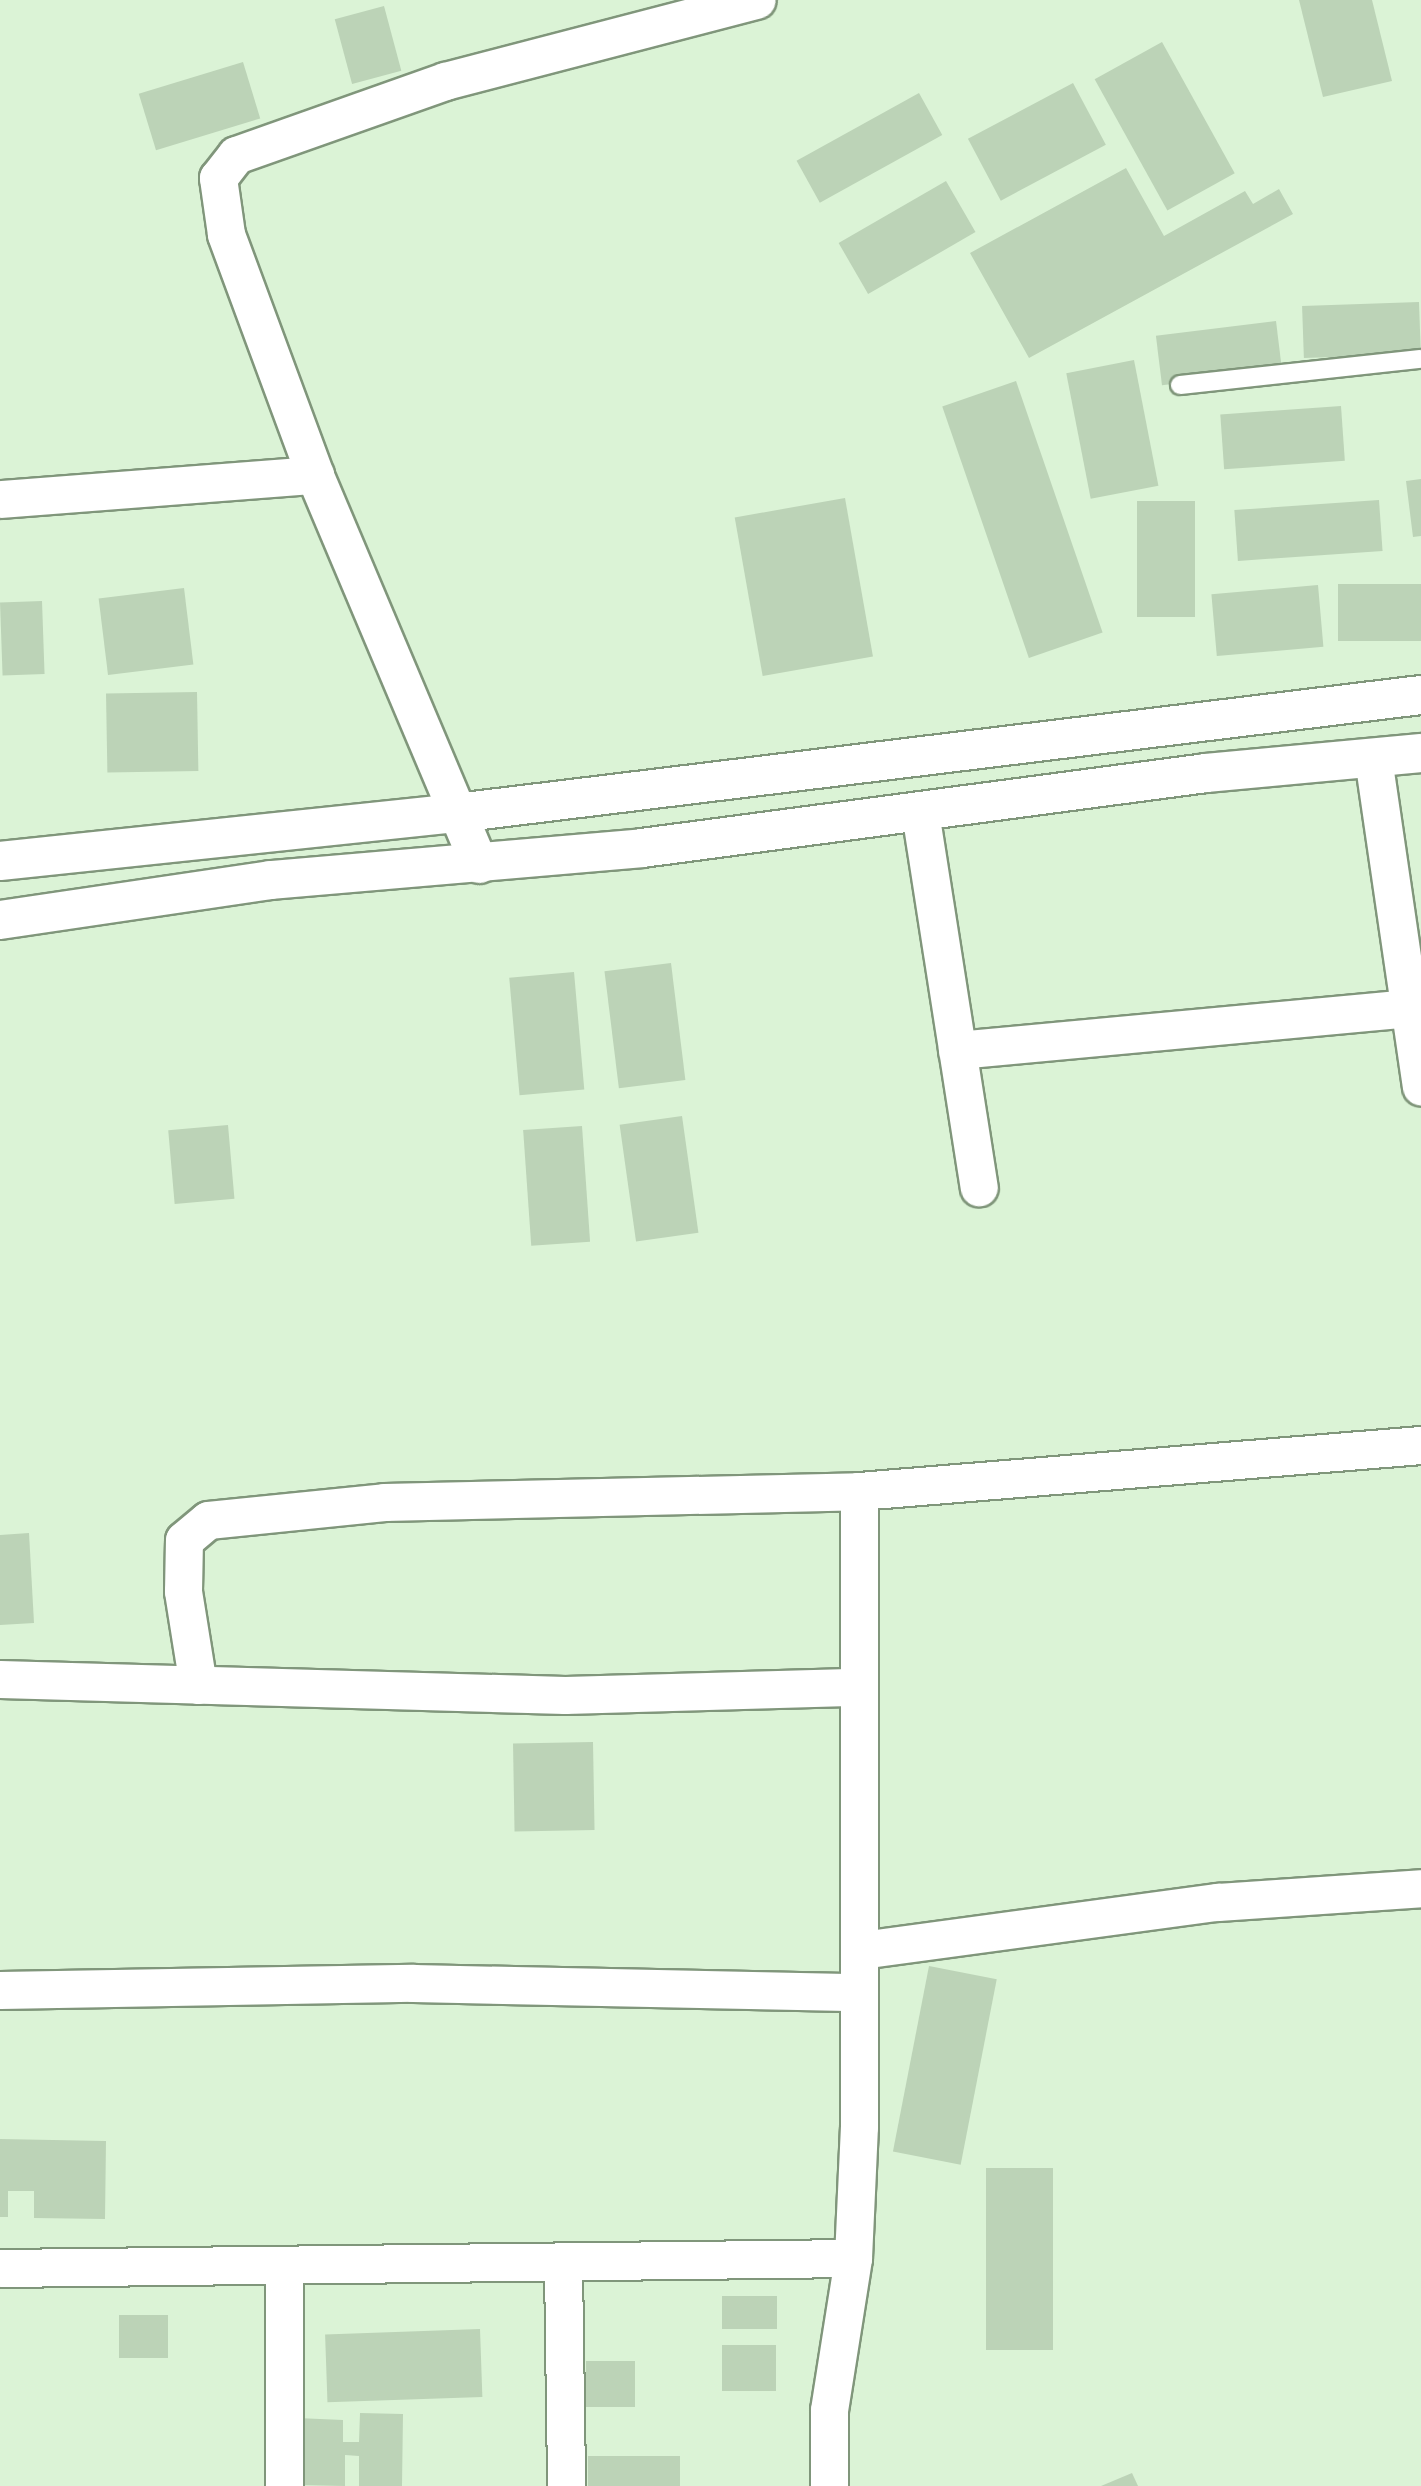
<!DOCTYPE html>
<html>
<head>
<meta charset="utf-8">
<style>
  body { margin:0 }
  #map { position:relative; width:1421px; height:2486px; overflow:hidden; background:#dbf3d6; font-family:"Source Sans 3",sans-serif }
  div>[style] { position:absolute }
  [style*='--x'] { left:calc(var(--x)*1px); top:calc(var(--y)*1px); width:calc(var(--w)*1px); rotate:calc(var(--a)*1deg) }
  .building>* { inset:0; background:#bcd3b7; transform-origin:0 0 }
  .roads { filter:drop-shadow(2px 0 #80967b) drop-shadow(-2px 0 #80967b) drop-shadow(0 2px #80967b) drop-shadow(0 -2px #80967b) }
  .lane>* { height:18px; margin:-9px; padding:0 9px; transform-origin:9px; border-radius:9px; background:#fff }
  .street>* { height:37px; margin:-18.5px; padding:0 18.5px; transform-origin:18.5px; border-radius:18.5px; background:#fff }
  .secondary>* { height:38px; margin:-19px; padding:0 19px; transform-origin:19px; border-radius:19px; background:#fff }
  span { translate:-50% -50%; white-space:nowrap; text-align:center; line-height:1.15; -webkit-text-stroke:7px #dbf3d6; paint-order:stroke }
</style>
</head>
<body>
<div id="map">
  <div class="building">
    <i style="clip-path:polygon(1299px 0,1372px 0,1392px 81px,1323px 97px)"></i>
    <i style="left:384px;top:6px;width:67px;height:51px;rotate:75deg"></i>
    <i style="left:1162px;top:42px;width:150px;height:77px;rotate:61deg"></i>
    <i style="left:243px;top:62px;width:59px;height:109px;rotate:73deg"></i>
    <i style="left:1073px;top:83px;width:70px;height:119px;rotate:62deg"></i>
    <i style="left:919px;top:93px;width:48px;height:140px;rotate:61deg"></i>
    <i style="clip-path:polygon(1126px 168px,1164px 236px,1245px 191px,1253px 204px,1279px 189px,1293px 214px,1029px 358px,970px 253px)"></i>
    <i style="left:946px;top:181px;width:59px;height:124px;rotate:60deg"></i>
    <i style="left:1419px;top:302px;width:52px;height:117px;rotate:88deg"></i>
    <i style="left:1276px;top:321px;width:50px;height:121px;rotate:83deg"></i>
    <i style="left:1134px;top:360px;width:128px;height:69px;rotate:79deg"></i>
    <i style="left:1016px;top:381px;width:266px;height:78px;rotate:71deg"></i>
    <i style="left:1341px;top:406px;width:55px;height:121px;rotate:86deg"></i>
    <i style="clip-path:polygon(1421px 479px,1421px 536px,1413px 537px,1406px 481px)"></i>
    <i style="left:845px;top:498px;width:161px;height:112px;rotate:80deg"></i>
    <i style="left:1379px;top:500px;width:51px;height:145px;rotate:86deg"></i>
    <i style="left:1195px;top:501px;width:116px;height:58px;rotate:90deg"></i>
    <i style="left:1421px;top:584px;width:57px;height:83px;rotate:90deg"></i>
    <i style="left:1318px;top:585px;width:62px;height:107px;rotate:85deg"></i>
    <i style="left:184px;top:588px;width:77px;height:86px;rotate:83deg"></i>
    <i style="left:42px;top:601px;width:73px;height:42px;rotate:88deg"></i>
    <i style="left:197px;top:692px;width:79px;height:91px;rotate:89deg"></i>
    <i style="left:671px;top:963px;width:118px;height:67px;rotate:83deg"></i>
    <i style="left:574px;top:972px;width:118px;height:65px;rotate:85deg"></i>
    <i style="left:682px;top:1116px;width:118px;height:63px;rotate:82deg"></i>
    <i style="left:228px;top:1125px;width:74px;height:60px;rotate:85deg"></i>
    <i style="left:582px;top:1126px;width:116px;height:59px;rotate:86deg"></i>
    <i style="clip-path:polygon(29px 1533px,34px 1623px,0 1625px,0 1535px)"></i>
    <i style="left:593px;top:1742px;width:88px;height:80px;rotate:89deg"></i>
    <i style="left:929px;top:1966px;width:69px;height:189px;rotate:11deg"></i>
    <i style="clip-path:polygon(0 2139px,106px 2141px,105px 2219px,34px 2218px,34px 2191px,8px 2191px,8px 2217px,0 2217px)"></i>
    <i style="left:986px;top:2168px;width:67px;height:182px"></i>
    <i style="left:722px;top:2296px;width:55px;height:33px"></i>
    <i style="left:119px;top:2315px;width:49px;height:43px"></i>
    <i style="left:480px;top:2329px;width:68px;height:155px;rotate:88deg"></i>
    <i style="left:722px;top:2345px;width:54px;height:46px"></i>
    <i style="left:586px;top:2361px;width:49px;height:46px"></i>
    <i style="clip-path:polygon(360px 2413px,403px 2414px,402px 2486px,359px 2486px,359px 2456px,345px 2455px,345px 2486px,297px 2485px,297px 2418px,343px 2420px,343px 2442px,359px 2442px)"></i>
    <i style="left:588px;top:2456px;width:92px;height:30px"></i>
    <i style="clip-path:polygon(1132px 2473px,1138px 2486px,1101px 2486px)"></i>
  </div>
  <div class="roads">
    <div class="lane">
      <i style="--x:1180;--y:385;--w:242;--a:-6.2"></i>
    </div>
    <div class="street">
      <i style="--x:0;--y:499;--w:316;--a:-4.4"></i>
      <i style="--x:1373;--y:758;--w:332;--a:81.7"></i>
      <i style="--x:920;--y:812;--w:380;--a:81.1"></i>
      <i style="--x:479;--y:864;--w:422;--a:-112.9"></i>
      <i style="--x:315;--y:475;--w:257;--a:-110.3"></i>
      <i style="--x:226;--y:234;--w:57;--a:-98.1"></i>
      <i style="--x:218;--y:178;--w:29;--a:-52"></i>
      <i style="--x:236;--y:155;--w:222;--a:-19.5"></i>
      <i style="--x:445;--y:81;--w:322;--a:-14.6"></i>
      <i style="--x:957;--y:1050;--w:455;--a:-5.3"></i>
      <i style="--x:0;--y:1679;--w:565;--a:1.62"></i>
      <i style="--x:565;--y:1695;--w:293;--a:-1.6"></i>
      <i style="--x:198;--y:1685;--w:95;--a:-99.1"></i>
      <i style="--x:183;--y:1591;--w:51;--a:-88.9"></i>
      <i style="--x:184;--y:1540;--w:31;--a:-40"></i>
      <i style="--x:208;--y:1520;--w:177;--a:-5.8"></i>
      <i style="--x:384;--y:1502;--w:475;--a:-1.3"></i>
      <i style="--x:859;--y:1491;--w:564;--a:-4.68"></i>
      <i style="--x:861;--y:1950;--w:360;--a:-7.7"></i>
      <i style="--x:1218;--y:1902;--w:203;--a:-3.9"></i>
      <i style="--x:0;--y:1990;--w:413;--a:-1"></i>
      <i style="--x:413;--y:1983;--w:446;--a:1.2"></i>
      <i style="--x:563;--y:2265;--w:221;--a:89.2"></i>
      <i style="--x:284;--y:2267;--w:219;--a:90"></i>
      <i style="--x:0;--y:2268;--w:853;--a:-0.67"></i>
      <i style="--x:829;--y:2486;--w:76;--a:-90"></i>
      <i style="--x:829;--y:2410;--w:154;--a:-81"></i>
      <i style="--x:853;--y:2258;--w:131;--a:-87.4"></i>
      <i style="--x:859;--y:2127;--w:636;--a:-90"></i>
    </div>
    <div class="secondary">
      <i style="--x:0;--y:861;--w:460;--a:-6"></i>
      <i style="--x:457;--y:813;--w:971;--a:-6.98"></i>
      <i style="--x:0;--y:920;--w:274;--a:-8.4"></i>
      <i style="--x:271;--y:880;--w:372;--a:-4.9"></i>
      <i style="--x:642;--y:848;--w:569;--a:-7.57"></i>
      <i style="--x:1206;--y:773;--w:216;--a:-5.3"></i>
    </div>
  </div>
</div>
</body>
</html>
